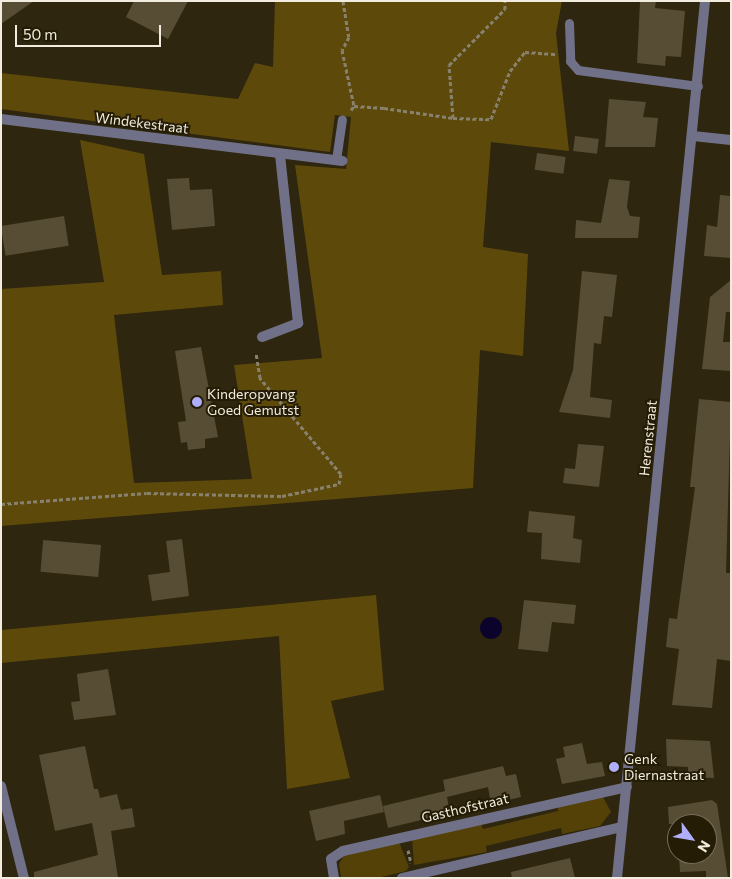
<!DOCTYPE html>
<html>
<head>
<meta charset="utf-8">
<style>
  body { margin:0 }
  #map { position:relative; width:732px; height:879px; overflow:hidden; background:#2e260e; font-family:Commissioner,sans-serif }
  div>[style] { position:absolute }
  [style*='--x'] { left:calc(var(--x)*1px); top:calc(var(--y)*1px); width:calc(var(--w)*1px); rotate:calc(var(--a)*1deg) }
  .green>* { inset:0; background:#534108 }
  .forest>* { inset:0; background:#5d4a0b }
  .water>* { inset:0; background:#0b032c }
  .round { border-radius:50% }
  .building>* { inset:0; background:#564d34; transform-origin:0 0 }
  .path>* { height:3px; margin-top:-1.5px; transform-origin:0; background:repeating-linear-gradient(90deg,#88816e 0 4px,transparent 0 6.5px) }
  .lane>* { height:9px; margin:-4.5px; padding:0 4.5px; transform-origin:4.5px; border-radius:4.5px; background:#707188 }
  .street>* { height:10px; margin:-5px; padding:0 5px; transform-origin:5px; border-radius:5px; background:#707188 }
  .dots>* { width:14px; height:14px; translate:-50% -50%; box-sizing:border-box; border:2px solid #241c05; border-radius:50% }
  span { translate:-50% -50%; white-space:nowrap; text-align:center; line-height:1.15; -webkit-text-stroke:4px #241c05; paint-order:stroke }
  .street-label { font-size:14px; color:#f1ecde }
  .poi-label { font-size:14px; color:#f1ecde }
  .left { translate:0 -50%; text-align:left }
  .frame { position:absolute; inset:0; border:2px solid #f1ecde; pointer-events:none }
  .north { position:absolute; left:667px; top:814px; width:50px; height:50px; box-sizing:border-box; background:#241c05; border:1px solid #766f5c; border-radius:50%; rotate:122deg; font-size:14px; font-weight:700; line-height:20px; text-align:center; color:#f1ecde }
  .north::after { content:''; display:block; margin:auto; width:18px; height:22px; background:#afaefa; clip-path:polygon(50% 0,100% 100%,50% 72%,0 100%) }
  .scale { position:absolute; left:15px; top:25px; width:146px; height:22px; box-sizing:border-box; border:2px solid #f1ecde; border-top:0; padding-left:6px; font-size:15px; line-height:18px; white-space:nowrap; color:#f1ecde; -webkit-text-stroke:4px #241c05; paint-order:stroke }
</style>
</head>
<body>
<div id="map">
  <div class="green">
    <i style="clip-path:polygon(603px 797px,611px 812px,600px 826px,562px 834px,561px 828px,486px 846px,487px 852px,414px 865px,412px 839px,481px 823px,483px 829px,558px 811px,557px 805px)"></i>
    <i style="clip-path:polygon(399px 842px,409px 867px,406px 871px,377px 878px,341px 877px,339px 864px,345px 854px)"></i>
  </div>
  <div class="forest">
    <i style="clip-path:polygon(275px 1px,562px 1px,556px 33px,569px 151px,491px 142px,483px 247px,528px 254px,523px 356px,480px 350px,473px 488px,1px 526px,1px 289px,104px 282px,80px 140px,144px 154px,162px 275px,221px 271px,223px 305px,114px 315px,134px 483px,252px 479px,234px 365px,322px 358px,295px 165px,346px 169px,351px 117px,335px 115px,330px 152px,1px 109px,1px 73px,238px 99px,255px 63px,273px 67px)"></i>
    <i style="clip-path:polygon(376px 595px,384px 690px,331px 701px,350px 778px,287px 789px,279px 636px,1px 663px,1px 630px)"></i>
  </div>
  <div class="water">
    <i class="round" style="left:480px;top:617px;width:22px;height:22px"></i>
  </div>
  <div class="building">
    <i style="clip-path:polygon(1px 1px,34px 1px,1px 24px)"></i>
    <i style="clip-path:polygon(134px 1px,188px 1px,168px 39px,126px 17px)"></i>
    <i style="clip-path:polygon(640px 1px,656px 1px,655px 8px,685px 11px,681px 57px,666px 56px,665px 66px,637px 63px)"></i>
    <i style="clip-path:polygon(609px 99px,646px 102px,643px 117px,658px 118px,655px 147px,605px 147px)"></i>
    <i style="left:575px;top:136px;width:24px;height:15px;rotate:7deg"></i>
    <i style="left:537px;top:153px;width:29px;height:17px;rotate:8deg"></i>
    <i style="clip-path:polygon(189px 178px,190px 190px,212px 189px,215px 226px,172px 230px,167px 179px)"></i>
    <i style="clip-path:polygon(609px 179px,630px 181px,627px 207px,630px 216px,640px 217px,638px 238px,575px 238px,576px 220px,601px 223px)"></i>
    <i style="clip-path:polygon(720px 195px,731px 196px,731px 258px,704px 256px,707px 225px,717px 227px)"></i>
    <i style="left:64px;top:216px;width:30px;height:64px;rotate:81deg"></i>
    <i style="clip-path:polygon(582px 271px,617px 275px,612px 317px,604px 316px,601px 344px,594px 343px,590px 397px,612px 400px,610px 418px,559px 412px,573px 370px)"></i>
    <i style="clip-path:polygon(731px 280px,731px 312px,726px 312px,723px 342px,731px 342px,731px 371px,702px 369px,710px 297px)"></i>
    <i style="clip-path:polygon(201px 347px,218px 437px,205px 439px,205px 448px,188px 450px,187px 442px,181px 443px,178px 422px,186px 421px,175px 351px)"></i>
    <i style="clip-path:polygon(699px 399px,731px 402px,726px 573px,731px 573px,731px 661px,717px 659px,712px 708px,672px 705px,679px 649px,666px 647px,669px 618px,677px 619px,695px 487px,690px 487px)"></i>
    <i style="clip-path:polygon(578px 444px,604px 446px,599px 487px,563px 483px,565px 468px,575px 469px)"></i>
    <i style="clip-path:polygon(529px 511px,575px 516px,573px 538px,582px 540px,580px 563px,541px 559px,542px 533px,527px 532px)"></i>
    <i style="clip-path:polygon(182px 539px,189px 596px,152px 601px,148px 575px,170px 572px,166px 541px)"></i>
    <i style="left:101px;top:545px;width:32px;height:58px;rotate:95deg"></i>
    <i style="clip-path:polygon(524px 600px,576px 605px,574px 624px,552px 622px,548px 652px,518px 649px)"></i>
    <i style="clip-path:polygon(108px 669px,116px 715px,74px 720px,71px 702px,80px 701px,77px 674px)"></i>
    <i style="clip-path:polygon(666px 739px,710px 741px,714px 778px,688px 777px,688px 767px,667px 766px)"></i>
    <i style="clip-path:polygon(582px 743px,587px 764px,602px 762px,605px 776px,562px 784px,556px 759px,565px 757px,563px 747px)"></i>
    <i style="clip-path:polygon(85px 746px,94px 789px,98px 789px,100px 798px,117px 794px,121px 810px,132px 808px,135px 827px,111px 831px,118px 878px,34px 878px,34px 872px,98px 855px,92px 823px,55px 831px,39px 755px)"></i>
    <i style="clip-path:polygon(503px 766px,506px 776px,516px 774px,521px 797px,491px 804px,488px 787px,447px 797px,450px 813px,388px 828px,383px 806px,445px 791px,443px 780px)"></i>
    <i style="clip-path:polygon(380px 795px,384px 812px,344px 821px,345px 834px,316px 841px,309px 811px)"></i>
    <i style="clip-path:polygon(712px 800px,717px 804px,728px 878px,706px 878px,706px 871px,680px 872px,679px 854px,707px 854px,707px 824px,669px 824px,668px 807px)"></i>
    <i style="clip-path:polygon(570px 858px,575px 878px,512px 878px,511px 872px)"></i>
  </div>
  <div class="path">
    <i style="--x:343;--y:1;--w:36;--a:81"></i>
    <i style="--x:349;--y:37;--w:15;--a:118"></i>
    <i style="--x:342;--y:50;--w:57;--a:77.9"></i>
    <i style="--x:351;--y:110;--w:5;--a:-53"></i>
    <i style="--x:354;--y:106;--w:30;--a:4"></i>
    <i style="--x:384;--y:108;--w:70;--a:8.2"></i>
    <i style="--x:453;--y:118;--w:53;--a:-94.3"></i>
    <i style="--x:449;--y:65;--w:79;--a:-45"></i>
    <i style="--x:505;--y:9;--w:8;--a:-90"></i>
    <i style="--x:453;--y:118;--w:38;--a:2"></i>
    <i style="--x:491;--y:119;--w:52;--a:-68.4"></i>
    <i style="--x:510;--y:71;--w:24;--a:-52"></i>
    <i style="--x:525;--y:52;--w:32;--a:4"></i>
    <i style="--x:1;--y:504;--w:146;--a:-4.3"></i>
    <i style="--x:147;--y:493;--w:135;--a:1.3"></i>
    <i style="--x:282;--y:496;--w:58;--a:-11.9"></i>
    <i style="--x:339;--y:484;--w:10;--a:-79"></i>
    <i style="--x:341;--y:474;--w:126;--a:-130.2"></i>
    <i style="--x:260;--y:378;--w:24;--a:-99"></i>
    <i style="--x:408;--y:850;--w:13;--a:77"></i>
  </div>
  <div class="lane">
    <i style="--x:569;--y:23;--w:38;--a:88"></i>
    <i style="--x:570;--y:61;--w:12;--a:48"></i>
    <i style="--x:578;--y:70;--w:121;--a:7.6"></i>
    <i style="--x:336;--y:160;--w:41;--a:-81.7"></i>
  </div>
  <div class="street">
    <i style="--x:1;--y:119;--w:344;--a:7"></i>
    <i style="--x:693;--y:136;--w:38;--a:6"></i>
    <i style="--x:262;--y:337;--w:39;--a:-21"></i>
    <i style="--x:298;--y:323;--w:170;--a:-96.1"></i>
    <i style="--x:1;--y:786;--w:95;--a:76"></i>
    <i style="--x:334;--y:878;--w:19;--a:-99"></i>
    <i style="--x:331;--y:859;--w:14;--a:-34"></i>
    <i style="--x:343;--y:851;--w:291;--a:-12.7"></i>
    <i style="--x:402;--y:878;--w:226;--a:-13.1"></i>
    <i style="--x:617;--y:878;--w:881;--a:-84.27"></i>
  </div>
  <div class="dots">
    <i style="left:197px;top:402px;background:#afaefa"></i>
    <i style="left:614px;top:767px;background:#afaefa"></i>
  </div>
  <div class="street-label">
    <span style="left:142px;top:123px;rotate:7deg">Windekestraat</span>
    <span style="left:648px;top:438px;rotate:-84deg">Herenstraat</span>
    <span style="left:465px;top:808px;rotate:-13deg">Gasthofstraat</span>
  </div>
  <div class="poi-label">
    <span class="left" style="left:207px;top:402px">Kinderopvang<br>Goed Gemutst</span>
    <span class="left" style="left:624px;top:767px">Genk<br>Diernastraat</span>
  </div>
  <div class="frame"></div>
  <div class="north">N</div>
  <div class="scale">50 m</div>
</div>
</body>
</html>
